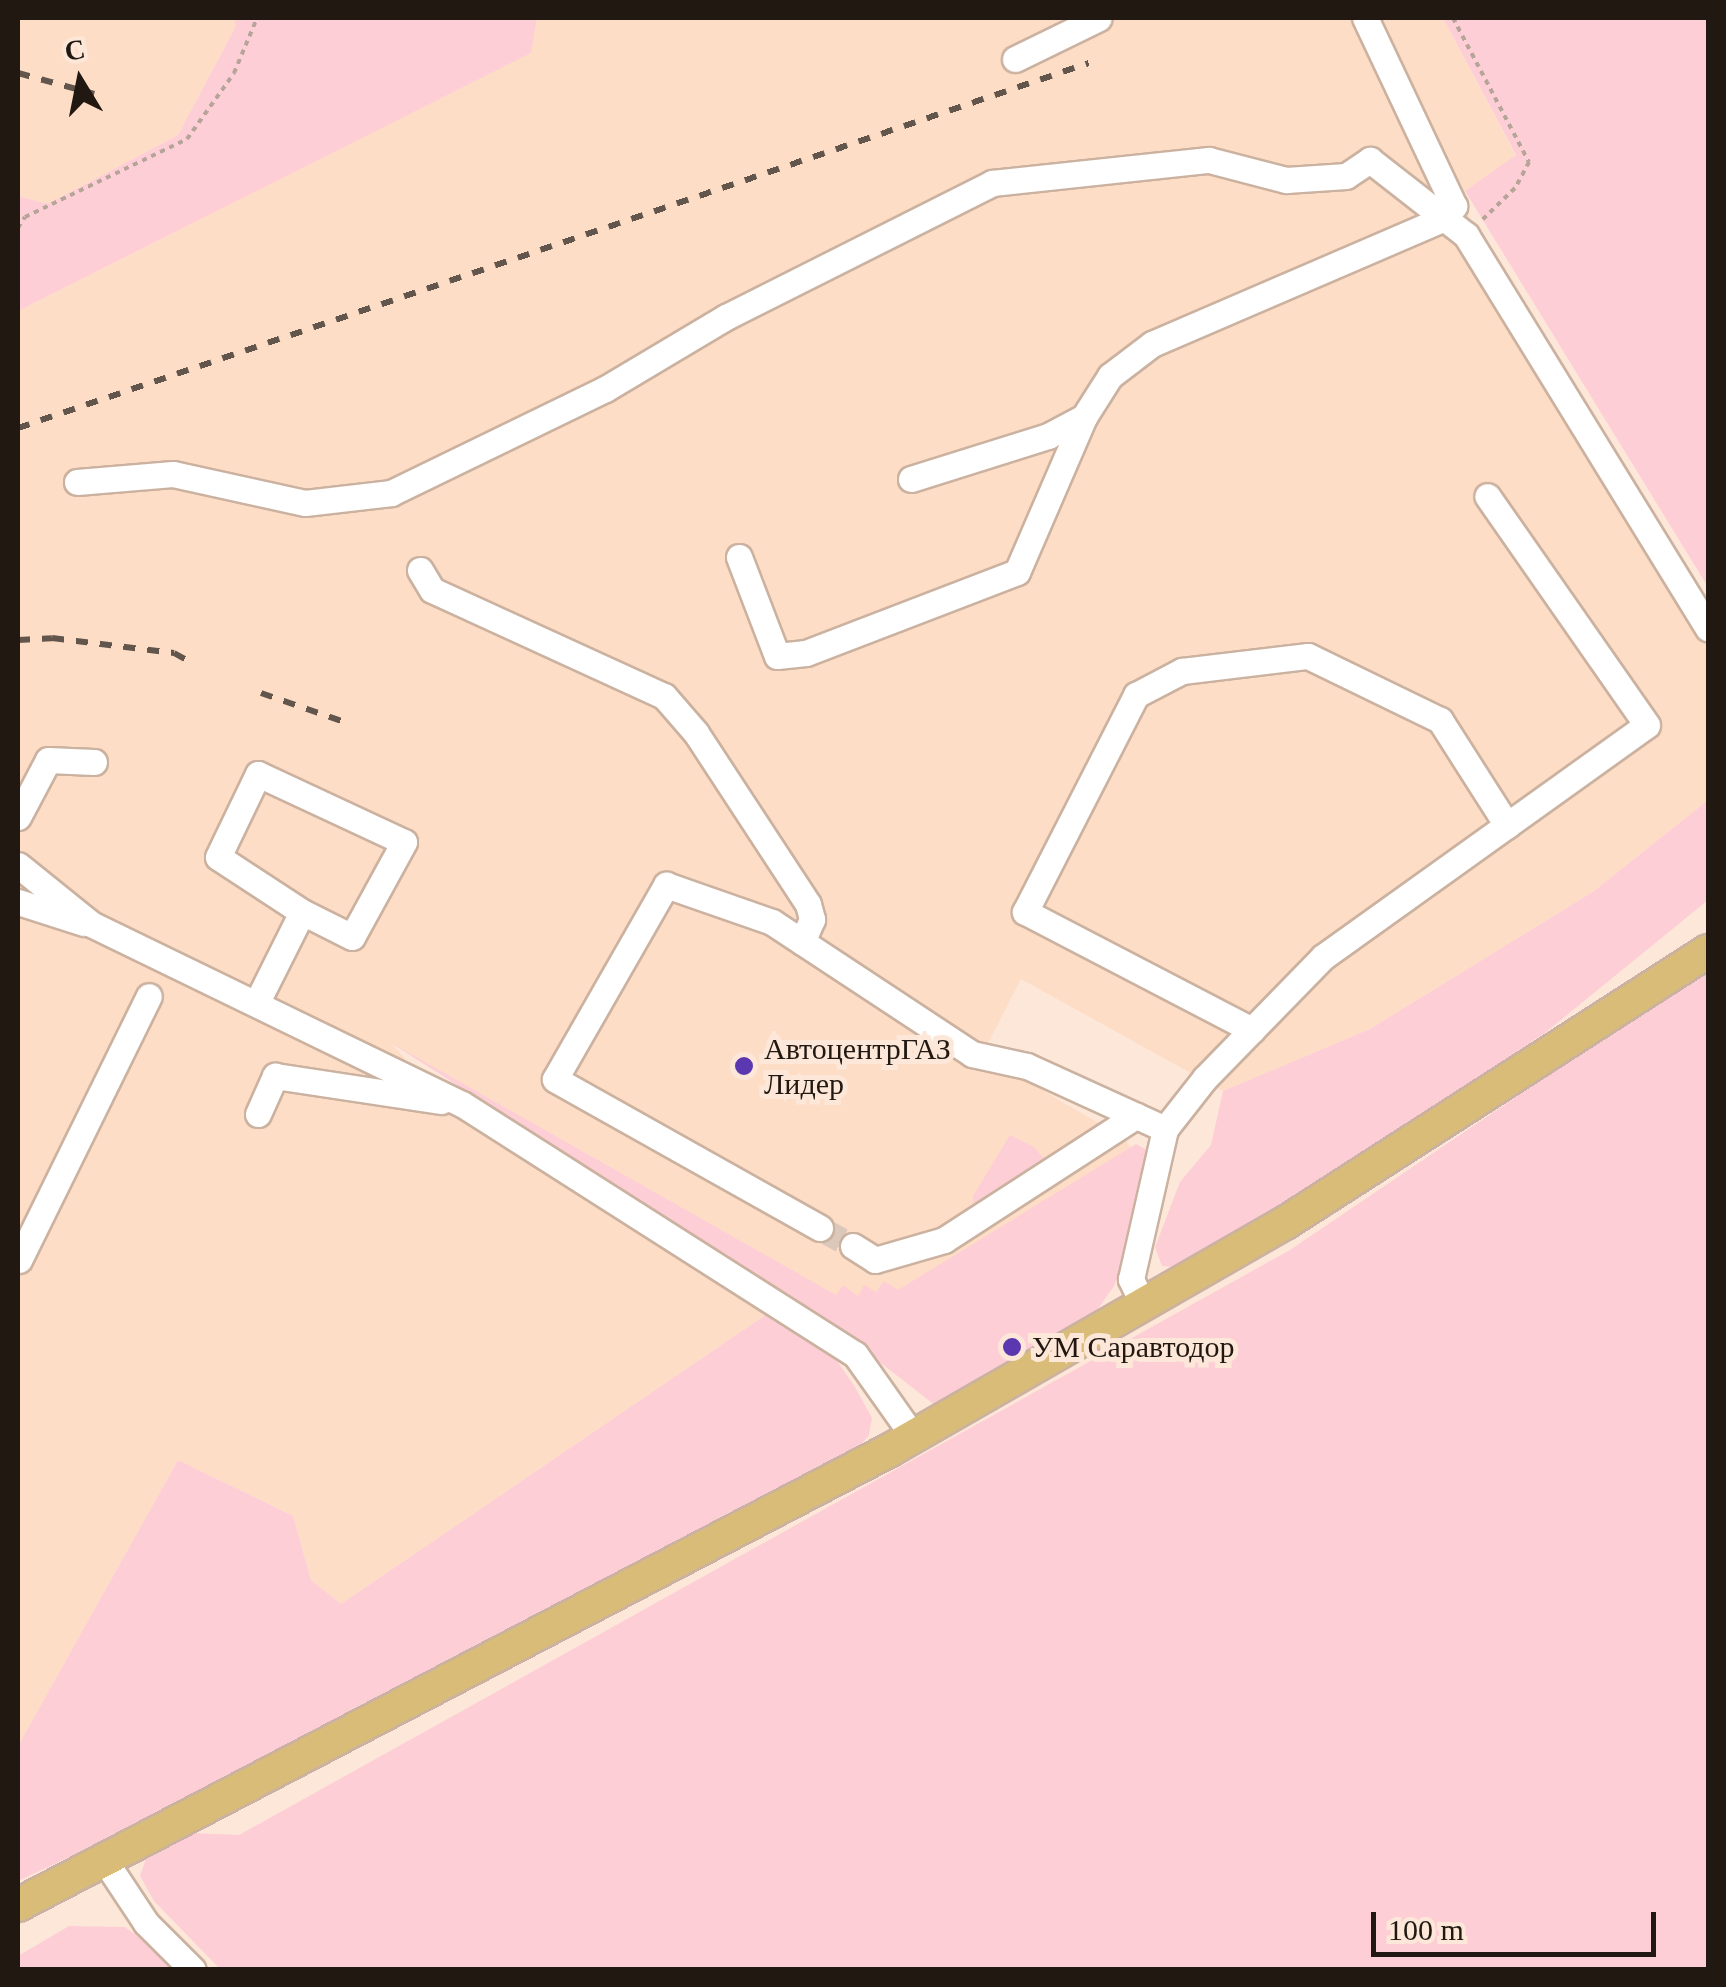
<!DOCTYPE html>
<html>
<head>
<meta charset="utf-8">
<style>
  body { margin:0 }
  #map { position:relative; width:1726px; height:1987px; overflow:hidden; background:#fde7d9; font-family:"Times New Roman",serif }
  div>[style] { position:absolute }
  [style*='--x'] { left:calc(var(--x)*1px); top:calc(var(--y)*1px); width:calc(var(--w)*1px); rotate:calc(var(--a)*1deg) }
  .built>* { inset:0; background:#feddc6 }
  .green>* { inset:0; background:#feced6 }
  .minor-tunnel>* { height:25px; margin-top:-12.5px; transform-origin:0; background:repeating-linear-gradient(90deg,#dcc8bb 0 25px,transparent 0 37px) }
  .path>* { height:4px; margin-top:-2px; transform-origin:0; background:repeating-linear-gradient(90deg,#b6a498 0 5px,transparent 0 10px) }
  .roads { filter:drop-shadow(2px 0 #cbb2a0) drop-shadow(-2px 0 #cbb2a0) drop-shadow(0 2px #cbb2a0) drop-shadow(0 -2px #cbb2a0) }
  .minor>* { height:25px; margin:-12.5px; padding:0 12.5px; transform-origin:12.5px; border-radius:12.5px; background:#fff }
  .major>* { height:32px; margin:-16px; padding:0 16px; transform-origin:16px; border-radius:16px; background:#dabc79 }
  .rail>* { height:6px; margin-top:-3px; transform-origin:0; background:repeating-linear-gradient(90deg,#62554c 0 12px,transparent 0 24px) }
  .dots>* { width:28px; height:28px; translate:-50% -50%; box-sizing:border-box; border:5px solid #fde7d9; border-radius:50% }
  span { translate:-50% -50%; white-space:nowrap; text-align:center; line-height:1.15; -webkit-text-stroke:10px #fde7d9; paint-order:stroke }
  .poi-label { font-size:30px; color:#211811 }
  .left { translate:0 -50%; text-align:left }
  .frame { position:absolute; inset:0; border:20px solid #211811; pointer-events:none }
  .north { position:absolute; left:30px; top:30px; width:100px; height:100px; -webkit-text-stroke:8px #fde7d9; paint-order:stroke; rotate:350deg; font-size:28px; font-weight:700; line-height:40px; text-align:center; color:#211811 }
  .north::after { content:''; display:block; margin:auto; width:35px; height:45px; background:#211811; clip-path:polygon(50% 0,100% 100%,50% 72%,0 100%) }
  .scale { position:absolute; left:1371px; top:1912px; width:285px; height:45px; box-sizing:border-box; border:5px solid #211811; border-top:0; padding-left:12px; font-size:30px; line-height:35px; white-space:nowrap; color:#211811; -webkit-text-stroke:8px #fde7d9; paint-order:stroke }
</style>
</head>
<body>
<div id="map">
  <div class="built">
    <i style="clip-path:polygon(18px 18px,234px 18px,236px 26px,178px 135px,48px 204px,18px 196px)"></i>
    <i style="clip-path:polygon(537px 18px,1443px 18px,1516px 156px,1465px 191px,1476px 261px,1708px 645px,1708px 800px,1594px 891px,1370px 1029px,1223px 1091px,1021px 979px,982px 1055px,1124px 1138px,1138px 1158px,889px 1318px,836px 1296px,391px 1043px,451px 1110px,767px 1314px,341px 1604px,311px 1580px,293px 1516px,178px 1460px,18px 1746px,18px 311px,530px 53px)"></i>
  </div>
  <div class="green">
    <i style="clip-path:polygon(234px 18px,537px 18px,531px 53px,18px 311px,18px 196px,48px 204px,178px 135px,236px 26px)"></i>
    <i style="clip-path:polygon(1443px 18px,1708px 18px,1708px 587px,1465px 191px,1516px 155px)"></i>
    <i style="clip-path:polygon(1708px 800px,1708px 900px,1546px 1032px,1373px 1148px,1204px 1251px,1174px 1267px,1162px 1266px,1155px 1247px,1180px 1182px,1211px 1145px,1223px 1091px,1370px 1029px,1594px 891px)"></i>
    <i style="clip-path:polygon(1708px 967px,1708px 1969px,220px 1969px,154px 1901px,140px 1876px,148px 1853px,194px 1833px,239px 1835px,1290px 1250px)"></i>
    <i style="clip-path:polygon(388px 1041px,836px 1295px,843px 1285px,858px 1296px,864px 1285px,876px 1292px,884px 1281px,898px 1290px,1136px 1144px,1154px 1154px,1155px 1188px,1114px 1286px,1090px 1320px,936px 1406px,823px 1318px)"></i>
    <i style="clip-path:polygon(1010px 1135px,1034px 1147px,1050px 1166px,974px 1211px,973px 1196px)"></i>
    <i style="clip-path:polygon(767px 1314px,837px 1361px,855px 1387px,872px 1418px,869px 1435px,853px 1454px,146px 1821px,18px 1881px,18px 1746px,178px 1460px,293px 1516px,311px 1580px,341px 1604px)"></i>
    <i style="clip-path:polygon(69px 1926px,125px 1927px,181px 1969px,18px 1969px,18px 1956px)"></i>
  </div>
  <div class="minor-tunnel">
    <i style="--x:820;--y:1228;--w:38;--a:29"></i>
  </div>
  <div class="path">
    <i style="--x:1453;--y:18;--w:163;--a:62.2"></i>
    <i style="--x:1529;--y:162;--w:30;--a:118"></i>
    <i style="--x:1515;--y:188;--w:47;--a:135.9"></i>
    <i style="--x:18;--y:228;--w:13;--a:-58"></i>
    <i style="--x:25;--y:217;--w:180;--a:-25.7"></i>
    <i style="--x:187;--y:139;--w:81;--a:-54.5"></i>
    <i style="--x:234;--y:73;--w:60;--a:-67.3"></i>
  </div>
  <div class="roads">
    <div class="minor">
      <i style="--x:1015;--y:59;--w:93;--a:-26"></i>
      <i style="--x:911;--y:479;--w:144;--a:-17.4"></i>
      <i style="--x:1048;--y:436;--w:41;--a:-27.8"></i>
      <i style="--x:77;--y:482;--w:96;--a:-4.8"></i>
      <i style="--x:173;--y:474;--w:135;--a:12.4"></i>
      <i style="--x:305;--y:503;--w:87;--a:-6.6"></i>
      <i style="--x:391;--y:493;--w:238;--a:-25.9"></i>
      <i style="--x:605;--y:389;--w:141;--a:-30.8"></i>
      <i style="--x:726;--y:317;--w:298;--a:-26.7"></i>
      <i style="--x:992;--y:183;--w:218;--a:-6.1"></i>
      <i style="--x:1209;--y:160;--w:80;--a:14.6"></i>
      <i style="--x:1286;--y:180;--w:60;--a:-3.8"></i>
      <i style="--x:1346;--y:176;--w:29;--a:-34"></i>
      <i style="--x:1370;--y:160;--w:122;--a:38"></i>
      <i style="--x:1466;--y:235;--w:462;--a:58.4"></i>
      <i style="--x:739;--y:557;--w:106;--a:69"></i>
      <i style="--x:777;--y:656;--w:29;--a:-6"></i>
      <i style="--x:806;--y:653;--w:226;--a:-21"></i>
      <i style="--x:1017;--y:572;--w:169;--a:-66.6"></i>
      <i style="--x:1084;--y:417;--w:49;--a:-57.6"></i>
      <i style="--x:1110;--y:376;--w:53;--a:-37.3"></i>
      <i style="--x:1152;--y:344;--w:318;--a:-23.3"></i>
      <i style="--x:1444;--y:218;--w:16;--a:-50"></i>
      <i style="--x:1454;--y:206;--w:208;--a:-115.3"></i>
      <i style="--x:420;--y:570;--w:23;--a:59"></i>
      <i style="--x:432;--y:590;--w:255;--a:24.6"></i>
      <i style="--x:664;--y:696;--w:49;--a:49.1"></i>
      <i style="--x:696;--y:733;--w:204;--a:56.8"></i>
      <i style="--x:808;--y:904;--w:16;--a:75"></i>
      <i style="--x:812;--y:919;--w:25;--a:113"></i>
      <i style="--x:18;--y:817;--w:64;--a:-62.2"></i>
      <i style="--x:48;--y:760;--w:46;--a:2.5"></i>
      <i style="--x:18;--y:865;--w:94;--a:38.9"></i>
      <i style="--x:91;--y:924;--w:412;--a:25.9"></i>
      <i style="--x:462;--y:1104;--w:466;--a:32.5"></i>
      <i style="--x:855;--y:1354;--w:100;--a:54.7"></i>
      <i style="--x:18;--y:902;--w:69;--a:17.7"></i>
      <i style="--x:258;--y:1000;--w:98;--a:-63.4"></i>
      <i style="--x:302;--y:912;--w:100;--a:-146.8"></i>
      <i style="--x:218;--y:857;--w:92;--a:-64.3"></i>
      <i style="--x:258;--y:774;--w:161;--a:25"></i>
      <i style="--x:404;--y:842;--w:108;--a:118.7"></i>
      <i style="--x:352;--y:937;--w:56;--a:-153.4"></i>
      <i style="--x:1252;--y:1030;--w:256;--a:-152.5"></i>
      <i style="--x:1025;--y:912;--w:244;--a:-62.9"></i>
      <i style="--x:1136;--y:695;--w:52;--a:-27.6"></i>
      <i style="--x:1182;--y:671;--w:127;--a:-6.8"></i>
      <i style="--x:1308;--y:656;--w:147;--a:25.9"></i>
      <i style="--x:1440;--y:720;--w:125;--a:57.5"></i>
      <i style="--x:258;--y:1114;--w:42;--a:-65.9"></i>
      <i style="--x:275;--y:1076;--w:168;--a:8.6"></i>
      <i style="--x:820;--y:1228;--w:304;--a:-150.7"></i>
      <i style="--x:555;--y:1079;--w:224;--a:-60.2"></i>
      <i style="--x:666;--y:885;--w:112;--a:19.2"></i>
      <i style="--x:772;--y:922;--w:240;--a:33.4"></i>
      <i style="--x:972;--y:1054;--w:56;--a:12.3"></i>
      <i style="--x:1027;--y:1066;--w:152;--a:24.5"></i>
      <i style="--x:853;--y:1246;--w:26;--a:32"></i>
      <i style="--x:875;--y:1260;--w:72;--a:-16.2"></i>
      <i style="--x:944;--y:1240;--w:229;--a:-32.9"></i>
      <i style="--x:19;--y:1260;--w:294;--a:-63.8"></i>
      <i style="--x:1144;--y:1306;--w:30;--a:-116"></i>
      <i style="--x:1131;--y:1279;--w:154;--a:-77.2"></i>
      <i style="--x:1165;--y:1129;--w:65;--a:-51.9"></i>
      <i style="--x:1205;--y:1078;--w:169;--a:-45.7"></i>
      <i style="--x:1323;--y:957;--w:398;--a:-35.6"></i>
      <i style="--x:1647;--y:725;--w:279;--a:-124.9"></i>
      <i style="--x:107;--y:1864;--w:71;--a:56.5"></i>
      <i style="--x:146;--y:1923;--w:66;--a:45"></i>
    </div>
    <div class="major">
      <i style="--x:18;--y:1905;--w:984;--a:-27.56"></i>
      <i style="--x:890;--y:1450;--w:456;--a:-29.9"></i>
      <i style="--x:1285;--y:1223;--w:503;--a:-32.74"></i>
    </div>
  </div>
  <div class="rail">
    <i style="--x:18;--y:73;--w:79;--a:15.4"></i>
    <i style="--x:18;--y:428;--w:1131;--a:-18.82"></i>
    <i style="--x:18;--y:640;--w:34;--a:-3"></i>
    <i style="--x:52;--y:638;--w:123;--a:7"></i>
    <i style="--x:174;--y:653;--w:23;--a:29"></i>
    <i style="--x:261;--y:693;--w:91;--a:19.2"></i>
  </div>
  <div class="dots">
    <i style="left:744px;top:1066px;background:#5c38b0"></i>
    <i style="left:1012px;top:1347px;background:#5c38b0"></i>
  </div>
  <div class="poi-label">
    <span class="left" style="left:764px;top:1066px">АвтоцентрГАЗ<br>Лидер</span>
    <span class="left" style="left:1032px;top:1347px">УМ Саравтодор</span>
  </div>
  <div class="frame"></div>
  <div class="north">С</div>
  <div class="scale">100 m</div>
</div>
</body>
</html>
